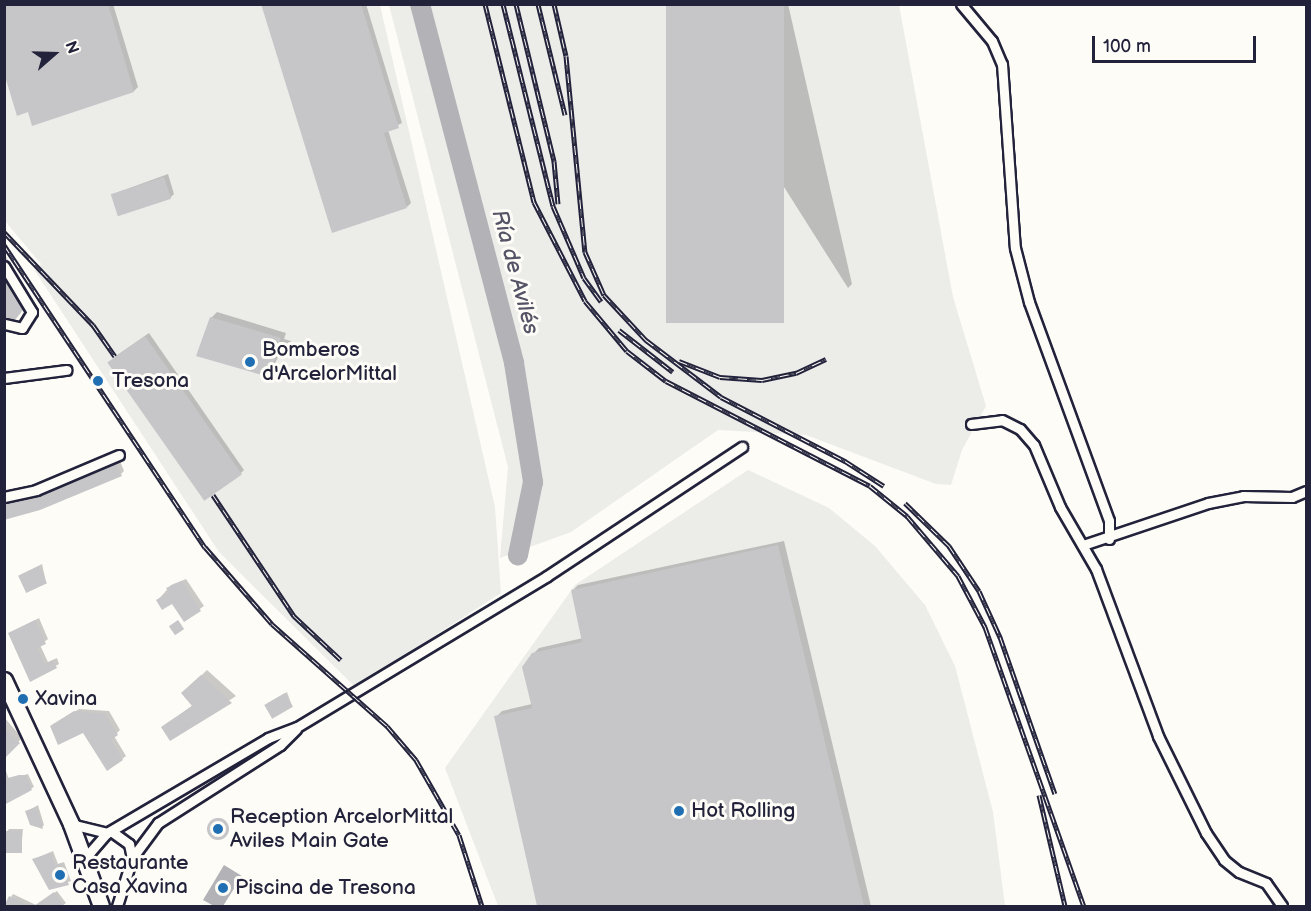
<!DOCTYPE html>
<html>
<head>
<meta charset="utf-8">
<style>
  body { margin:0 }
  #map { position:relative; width:1311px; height:911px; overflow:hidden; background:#fdfcf7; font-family:"Balsamiq Sans",sans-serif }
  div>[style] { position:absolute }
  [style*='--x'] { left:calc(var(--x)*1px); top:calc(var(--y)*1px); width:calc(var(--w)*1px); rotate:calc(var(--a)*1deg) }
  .built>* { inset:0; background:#ecece9 }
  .water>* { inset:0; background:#b2b2b7 }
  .shadow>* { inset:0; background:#0003 }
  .round { border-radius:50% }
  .river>* { height:20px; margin:-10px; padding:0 10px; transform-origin:10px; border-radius:10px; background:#b2b2b7 }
  .building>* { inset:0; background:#c6c6c8; transform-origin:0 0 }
  .roads { filter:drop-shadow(2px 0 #22223b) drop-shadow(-2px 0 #22223b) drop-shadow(0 2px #22223b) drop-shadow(0 -2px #22223b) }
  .street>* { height:9px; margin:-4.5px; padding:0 4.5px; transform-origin:4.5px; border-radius:4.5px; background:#fdfcf7 }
  .primary>* { height:15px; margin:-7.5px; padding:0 7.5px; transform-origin:7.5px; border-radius:7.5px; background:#fdfcf7 }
  .rail>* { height:5px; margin-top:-2.5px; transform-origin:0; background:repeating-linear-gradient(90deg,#fdfcf7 0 9px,#22223b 0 18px); box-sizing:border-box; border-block:2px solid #22223b }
  .dots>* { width:16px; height:16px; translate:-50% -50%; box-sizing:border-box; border:3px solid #fdfcf7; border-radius:50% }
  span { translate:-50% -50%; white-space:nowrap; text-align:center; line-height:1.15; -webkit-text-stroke:6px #fdfcf7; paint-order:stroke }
  .poi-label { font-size:21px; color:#22223b }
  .left { translate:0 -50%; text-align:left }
  .water-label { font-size:22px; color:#545466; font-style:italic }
  .frame { position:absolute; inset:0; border:6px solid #22223b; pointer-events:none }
  .north { position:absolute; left:24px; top:24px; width:60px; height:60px; -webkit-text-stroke:4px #fdfcf7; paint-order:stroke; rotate:70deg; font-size:16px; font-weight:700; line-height:24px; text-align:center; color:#22223b }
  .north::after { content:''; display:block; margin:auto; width:21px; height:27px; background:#22223b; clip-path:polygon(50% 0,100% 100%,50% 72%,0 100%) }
  .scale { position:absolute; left:1092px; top:36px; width:164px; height:27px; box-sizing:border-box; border:3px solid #22223b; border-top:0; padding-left:8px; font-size:18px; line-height:21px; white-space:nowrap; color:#22223b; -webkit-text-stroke:4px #fdfcf7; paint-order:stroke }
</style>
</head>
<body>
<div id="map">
  <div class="built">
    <i style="clip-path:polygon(4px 5px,380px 5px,495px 507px,501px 593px,355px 687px,219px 552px,35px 271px,41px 264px,5px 221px)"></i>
    <i style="clip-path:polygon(389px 5px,899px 5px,953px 297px,986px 406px,962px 450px,951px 485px,936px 484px,806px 435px,718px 430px,571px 532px,500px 558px,508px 467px)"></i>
    <i style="clip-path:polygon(748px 470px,829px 508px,875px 546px,925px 605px,955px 666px,993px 812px,1005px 906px,498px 906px,445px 768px,575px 585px)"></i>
  </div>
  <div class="water">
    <i style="clip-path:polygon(224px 865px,242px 876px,223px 906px,214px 906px,203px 900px)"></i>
  </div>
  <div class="shadow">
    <i style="clip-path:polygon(4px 4px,113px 4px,138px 87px,134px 91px,29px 111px)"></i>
    <i style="clip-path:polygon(262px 4px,366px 4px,402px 123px,388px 130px,411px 203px,407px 207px)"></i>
    <i style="clip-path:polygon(668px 4px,788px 4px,852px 284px,848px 288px)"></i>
    <i style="clip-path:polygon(168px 174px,174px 194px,170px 198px,113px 194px)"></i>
    <i style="clip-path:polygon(4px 253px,31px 300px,15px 318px,4px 318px)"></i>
    <i style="clip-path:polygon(217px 312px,286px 333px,284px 339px,291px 341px,288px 351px,279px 355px,269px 376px,211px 318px)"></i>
    <i style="clip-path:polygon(149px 333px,244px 470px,240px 474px,113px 358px)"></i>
    <i style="clip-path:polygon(120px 461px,124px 471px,121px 474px,4px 518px,4px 503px,44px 493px)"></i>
    <i style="clip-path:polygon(784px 541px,871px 906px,539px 906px,496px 717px,502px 711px,532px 704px,533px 654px,539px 648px,583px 638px,573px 590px,578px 585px)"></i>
    <i style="clip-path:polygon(42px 564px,46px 582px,20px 576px,22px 574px)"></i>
    <i style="clip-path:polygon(186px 579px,204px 606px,184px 620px,172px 602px,158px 600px,171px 585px)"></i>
    <i style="clip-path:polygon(39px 618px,48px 639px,40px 645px,48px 662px,57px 658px,59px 664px,31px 680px,10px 633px)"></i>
    <i style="clip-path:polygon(207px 670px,236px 696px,171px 739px,163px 727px,193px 705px,183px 693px)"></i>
    <i style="clip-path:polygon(287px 692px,292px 706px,268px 703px)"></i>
    <i style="clip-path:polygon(79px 709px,109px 711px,120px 730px,114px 736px,126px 756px,122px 759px,84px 731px,51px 726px)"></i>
    <i style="clip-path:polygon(4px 717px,22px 738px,9px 752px,4px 748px)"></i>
    <i style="clip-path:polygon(4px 766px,9px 779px,28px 774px,34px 787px,4px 801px)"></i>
    <i style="clip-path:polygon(38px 805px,44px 825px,42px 827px,26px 812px)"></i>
    <i class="round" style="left:210px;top:818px;width:18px;height:18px"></i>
    <i style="clip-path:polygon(9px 829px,23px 829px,21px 851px,7px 832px)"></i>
    <i style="clip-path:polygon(53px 851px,58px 864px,64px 862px,71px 881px,50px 888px,34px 859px)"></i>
    <i style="clip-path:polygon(57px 891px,66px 903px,62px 906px,5px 906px,13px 894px,36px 905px)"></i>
  </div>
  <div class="river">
    <i style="--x:420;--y:4;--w:371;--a:75.3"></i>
    <i style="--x:514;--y:363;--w:121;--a:80.9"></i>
    <i style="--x:533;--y:482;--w:75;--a:101.6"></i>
  </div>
  <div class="building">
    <i style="clip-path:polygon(4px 4px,108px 4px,134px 92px,32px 126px,28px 112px,17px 116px,4px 73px)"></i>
    <i style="clip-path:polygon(261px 4px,361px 4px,399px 128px,384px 133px,407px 208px,332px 233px)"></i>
    <i style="left:666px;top:4px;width:118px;height:319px"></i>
    <i style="left:164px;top:177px;width:23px;height:56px;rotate:72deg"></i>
    <i style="clip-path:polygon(4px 280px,23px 310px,15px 320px,4px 317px)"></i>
    <i style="clip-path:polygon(210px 317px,281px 338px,279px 345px,286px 347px,283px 358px,276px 356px,269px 377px,196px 356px)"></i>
    <i style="left:145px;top:336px;width:169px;height:46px;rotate:55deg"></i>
    <i style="clip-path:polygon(116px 464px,122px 476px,40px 510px,4px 520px,4px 504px,38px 496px)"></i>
    <i style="clip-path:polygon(778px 545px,864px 906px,537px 906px,494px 716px,532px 708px,522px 667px,532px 653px,582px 642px,571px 590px)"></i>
    <i style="left:39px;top:566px;width:19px;height:23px;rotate:65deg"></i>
    <i style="clip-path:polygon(182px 581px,201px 611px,184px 622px,172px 604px,162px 610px,156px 600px,169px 592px,166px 588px)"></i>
    <i style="clip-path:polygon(35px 620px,46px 644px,37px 648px,45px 664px,53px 660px,57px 668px,30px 682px,8px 633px)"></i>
    <i style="left:178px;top:620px;width:11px;height:11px;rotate:56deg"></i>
    <i style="clip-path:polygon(201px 675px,232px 703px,170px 741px,161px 727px,192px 706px,181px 693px)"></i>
    <i style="left:285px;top:693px;width:16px;height:24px;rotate:60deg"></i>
    <i style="clip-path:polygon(74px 711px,105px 714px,118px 735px,111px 740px,123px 760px,107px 771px,83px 733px,58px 745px,50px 726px)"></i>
    <i style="clip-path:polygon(4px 728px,20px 743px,4px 759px)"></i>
    <i style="clip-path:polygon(19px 775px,26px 775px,32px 790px,4px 805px,4px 779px)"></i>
    <i style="clip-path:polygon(36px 807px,41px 820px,43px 829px,30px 825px,25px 811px)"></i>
    <i class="round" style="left:207px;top:818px;width:22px;height:22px"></i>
    <i style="left:5px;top:831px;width:17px;height:22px"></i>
    <i style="clip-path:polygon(51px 853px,55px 866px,61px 863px,69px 885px,49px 890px,32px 859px)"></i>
    <i style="clip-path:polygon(54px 892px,64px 906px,34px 906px)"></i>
    <i style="clip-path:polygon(9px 896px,30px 906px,4px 906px)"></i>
  </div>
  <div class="roads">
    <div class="street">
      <i style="--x:961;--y:4;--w:48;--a:50"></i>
      <i style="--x:992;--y:41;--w:25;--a:67"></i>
      <i style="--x:1002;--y:64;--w:184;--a:86"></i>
      <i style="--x:1015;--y:248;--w:56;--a:75.5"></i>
      <i style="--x:1029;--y:302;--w:233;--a:69.9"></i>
      <i style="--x:1109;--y:521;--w:18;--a:90"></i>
      <i style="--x:4;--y:266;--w:54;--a:58.7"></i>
      <i style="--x:32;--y:312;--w:19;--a:122"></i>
      <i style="--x:22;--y:328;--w:18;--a:-167"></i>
      <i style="--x:4;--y:378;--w:63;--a:-7.4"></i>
      <i style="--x:971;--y:424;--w:31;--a:-7"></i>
      <i style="--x:1002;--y:420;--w:20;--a:27"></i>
      <i style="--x:1020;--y:429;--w:21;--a:49"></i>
      <i style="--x:1034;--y:445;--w:67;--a:67.2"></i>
      <i style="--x:1060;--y:507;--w:72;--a:59.9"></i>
      <i style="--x:1096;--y:569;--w:178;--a:69.6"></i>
      <i style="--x:1158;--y:736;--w:108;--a:63.7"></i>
      <i style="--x:1206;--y:833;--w:32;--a:56"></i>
      <i style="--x:1224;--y:860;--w:19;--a:39"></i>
      <i style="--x:1239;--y:872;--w:29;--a:22"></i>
      <i style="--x:1266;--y:883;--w:28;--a:55"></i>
      <i style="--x:4;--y:497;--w:33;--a:-12"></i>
      <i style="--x:36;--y:490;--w:90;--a:-22.9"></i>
      <i style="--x:1083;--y:545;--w:132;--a:-18.6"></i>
      <i style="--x:1208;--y:503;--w:36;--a:-11"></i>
      <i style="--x:1243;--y:496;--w:49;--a:1.2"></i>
      <i style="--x:1292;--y:497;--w:15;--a:-23"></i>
      <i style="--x:71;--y:824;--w:37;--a:14"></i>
      <i style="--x:111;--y:831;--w:22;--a:36"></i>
      <i style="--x:129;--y:844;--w:14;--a:78"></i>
      <i style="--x:85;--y:858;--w:33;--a:-49"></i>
      <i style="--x:107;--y:833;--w:187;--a:-30.5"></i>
      <i style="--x:268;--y:738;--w:31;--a:-21"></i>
      <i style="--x:297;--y:727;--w:292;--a:-31.1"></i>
      <i style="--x:547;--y:576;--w:234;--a:-33.5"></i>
      <i style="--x:117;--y:906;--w:50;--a:-72.6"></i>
      <i style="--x:132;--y:858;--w:44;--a:-53.4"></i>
      <i style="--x:158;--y:823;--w:145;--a:-32.6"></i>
      <i style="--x:280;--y:745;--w:23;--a:-45"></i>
    </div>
    <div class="primary">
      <i style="--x:4;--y:680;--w:159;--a:65"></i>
      <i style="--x:71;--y:824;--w:87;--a:69.9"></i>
    </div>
  </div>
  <div class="rail">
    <i style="--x:485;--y:4;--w:204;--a:76.1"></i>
    <i style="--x:534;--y:202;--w:111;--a:62.7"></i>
    <i style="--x:585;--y:301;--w:65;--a:50"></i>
    <i style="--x:627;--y:351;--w:49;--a:37.6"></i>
    <i style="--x:666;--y:381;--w:229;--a:27.2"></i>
    <i style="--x:870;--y:486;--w:48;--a:39"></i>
    <i style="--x:907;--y:516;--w:79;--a:49.6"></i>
    <i style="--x:958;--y:576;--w:58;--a:62.1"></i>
    <i style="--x:985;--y:627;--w:296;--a:70.5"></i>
    <i style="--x:503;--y:4;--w:208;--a:76.1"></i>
    <i style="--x:553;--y:206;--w:78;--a:66.7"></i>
    <i style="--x:584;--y:278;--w:29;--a:54"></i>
    <i style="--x:516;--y:4;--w:162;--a:76.4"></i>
    <i style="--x:554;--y:161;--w:43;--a:84.7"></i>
    <i style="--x:538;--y:4;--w:114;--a:76.3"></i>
    <i style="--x:554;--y:4;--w:53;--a:77"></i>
    <i style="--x:566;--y:56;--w:197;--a:84.5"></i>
    <i style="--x:585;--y:252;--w:47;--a:66.2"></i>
    <i style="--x:604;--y:295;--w:62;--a:47"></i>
    <i style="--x:646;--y:340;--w:94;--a:37.2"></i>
    <i style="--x:721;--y:397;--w:140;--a:27.3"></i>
    <i style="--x:845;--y:461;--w:46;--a:32.7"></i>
    <i style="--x:4;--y:232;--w:129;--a:46.3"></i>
    <i style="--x:93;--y:325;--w:38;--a:55"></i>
    <i style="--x:4;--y:245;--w:363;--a:56.4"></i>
    <i style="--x:205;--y:547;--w:102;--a:49"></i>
    <i style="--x:272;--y:624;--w:154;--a:41.6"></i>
    <i style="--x:387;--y:726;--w:45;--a:49.5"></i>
    <i style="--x:416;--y:760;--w:86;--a:60.2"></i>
    <i style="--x:459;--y:835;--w:75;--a:72.1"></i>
    <i style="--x:619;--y:330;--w:68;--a:37.9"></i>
    <i style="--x:679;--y:361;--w:44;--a:21.3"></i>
    <i style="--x:720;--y:377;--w:42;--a:4.1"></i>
    <i style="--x:762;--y:380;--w:35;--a:-12"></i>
    <i style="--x:796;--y:373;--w:33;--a:-25"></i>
    <i style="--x:213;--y:495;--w:146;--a:56.2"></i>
    <i style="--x:294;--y:616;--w:64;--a:43.1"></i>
    <i style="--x:905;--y:503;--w:62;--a:44.3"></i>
    <i style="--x:949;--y:546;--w:54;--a:56.3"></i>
    <i style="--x:979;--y:591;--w:51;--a:65.5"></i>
    <i style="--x:1000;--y:637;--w:166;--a:70.7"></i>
    <i style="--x:1039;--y:795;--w:114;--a:76.8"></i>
  </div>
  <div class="dots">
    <i style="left:250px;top:362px;background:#1f6fb2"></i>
    <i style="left:98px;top:381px;background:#1f6fb2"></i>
    <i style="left:23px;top:699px;background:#1f6fb2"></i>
    <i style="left:679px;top:811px;background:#1f6fb2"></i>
    <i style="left:218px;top:829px;background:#1f6fb2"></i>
    <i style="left:60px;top:875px;background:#1f6fb2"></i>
    <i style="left:223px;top:888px;background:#1f6fb2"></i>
  </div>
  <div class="poi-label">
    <span class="left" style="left:262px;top:362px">Bomberos<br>d'ArcelorMittal</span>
    <span class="left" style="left:112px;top:381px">Tresona</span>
    <span class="left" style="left:35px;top:699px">Xavina</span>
    <span class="left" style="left:691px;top:811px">Hot Rolling</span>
    <span class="left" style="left:230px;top:829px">Reception ArcelorMittal<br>Aviles Main Gate</span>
    <span class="left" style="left:72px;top:875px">Restaurante<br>Casa Xavina</span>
    <span class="left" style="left:235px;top:888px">Piscina de Tresona</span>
  </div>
  <div class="water-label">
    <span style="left:515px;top:272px;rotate:75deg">Ría de Avilés</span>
  </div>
  <div class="frame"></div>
  <div class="north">N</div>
  <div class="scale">100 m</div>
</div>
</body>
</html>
